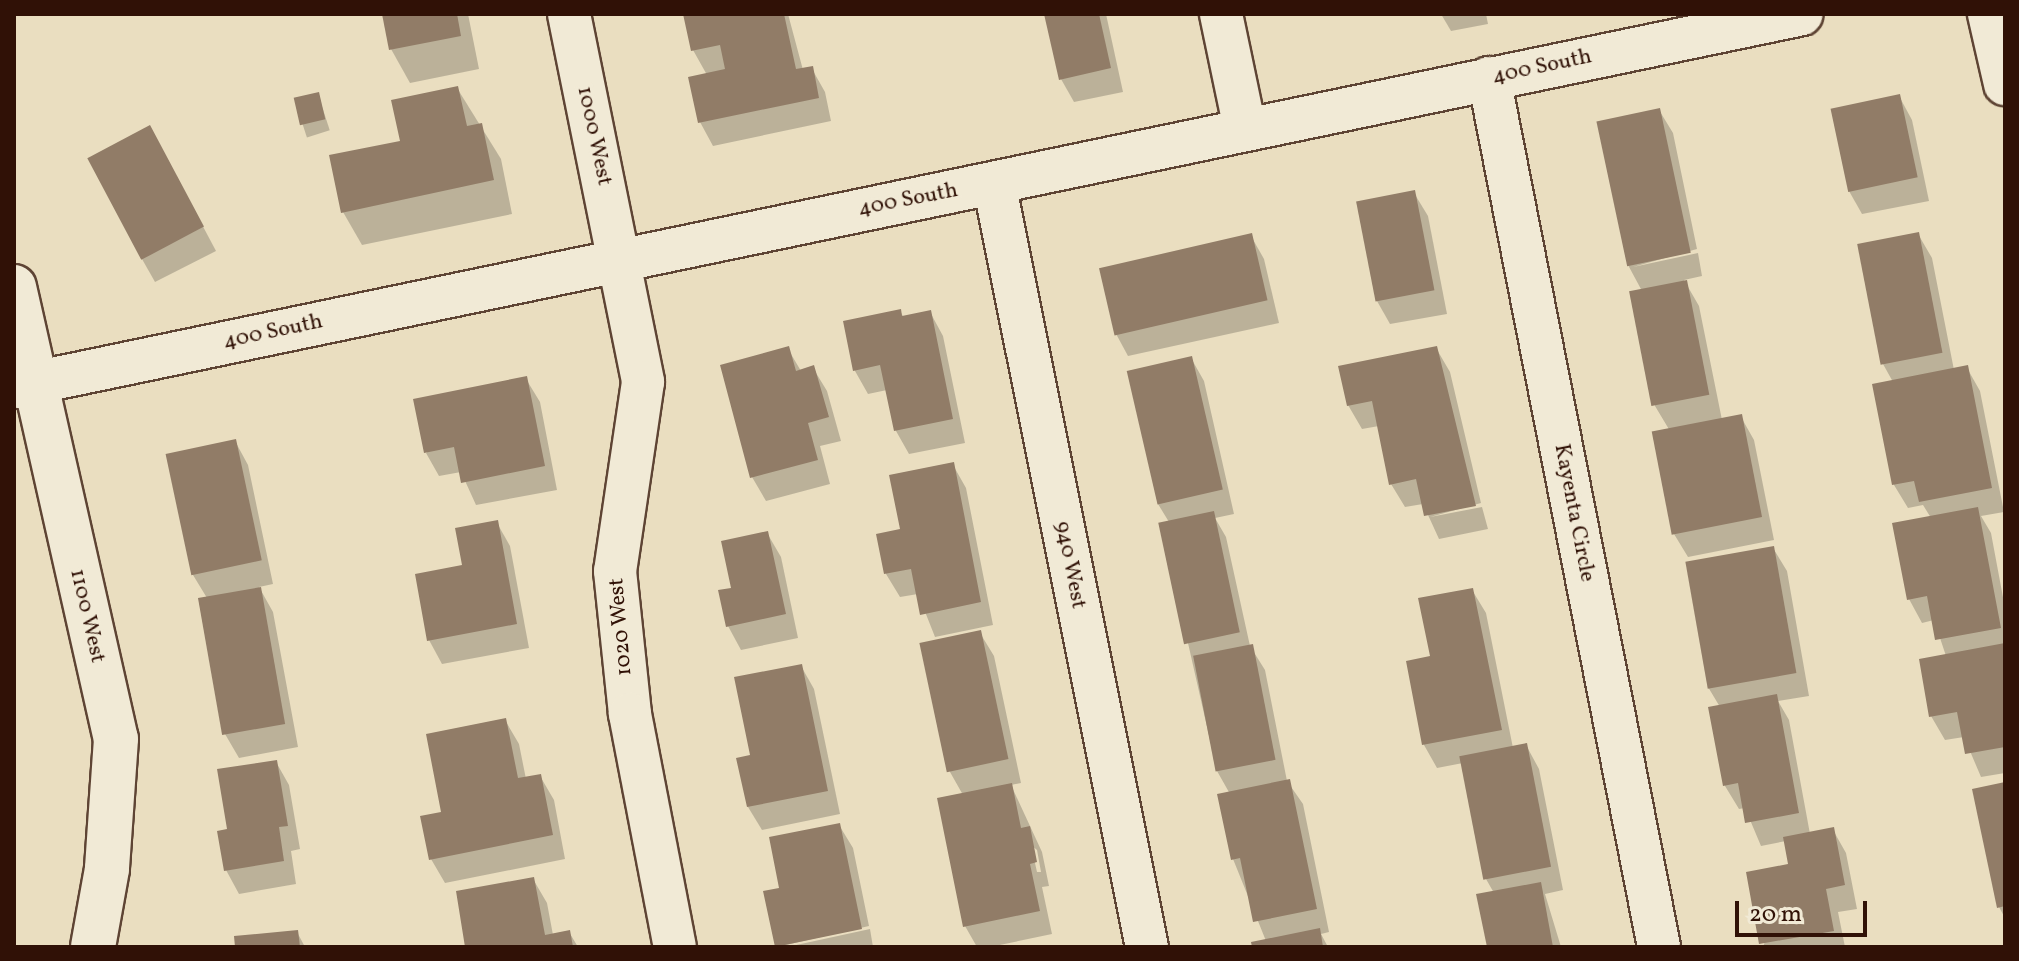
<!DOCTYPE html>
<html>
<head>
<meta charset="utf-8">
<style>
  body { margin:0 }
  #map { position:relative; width:2019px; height:961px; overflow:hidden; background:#eadec0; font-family:Vollkorn,serif }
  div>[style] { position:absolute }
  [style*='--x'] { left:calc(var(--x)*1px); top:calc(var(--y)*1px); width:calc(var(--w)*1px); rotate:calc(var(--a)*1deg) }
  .shadow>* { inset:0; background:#0003; transform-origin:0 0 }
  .building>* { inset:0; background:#917c67; transform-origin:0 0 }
  .roads { filter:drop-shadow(2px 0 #5e4434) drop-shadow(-2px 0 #5e4434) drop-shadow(0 2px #5e4434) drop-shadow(0 -2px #5e4434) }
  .street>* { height:42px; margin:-21px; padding:0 21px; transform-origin:21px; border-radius:21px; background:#f1ead6 }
  .secondary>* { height:44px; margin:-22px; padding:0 22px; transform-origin:22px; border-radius:22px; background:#f1ead6 }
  span { translate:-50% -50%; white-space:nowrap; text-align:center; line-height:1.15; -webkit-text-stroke:6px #f1ead6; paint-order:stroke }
  .street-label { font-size:22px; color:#301106 }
  .frame { position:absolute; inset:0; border:16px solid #301106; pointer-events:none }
  .scale { position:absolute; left:1735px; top:901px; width:132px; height:36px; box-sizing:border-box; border:4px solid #301106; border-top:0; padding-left:10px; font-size:24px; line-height:28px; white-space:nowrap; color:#301106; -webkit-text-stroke:6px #f1ead6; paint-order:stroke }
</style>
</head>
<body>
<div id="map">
  <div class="shadow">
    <i style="clip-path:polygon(384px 14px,468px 14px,479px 69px,410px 83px,391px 49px)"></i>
    <i style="clip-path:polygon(685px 14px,788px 14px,803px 70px,812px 69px,825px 92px,831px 121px,713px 146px,700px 122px,707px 75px,693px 50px)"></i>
    <i style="clip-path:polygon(1046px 14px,1106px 14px,1123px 92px,1074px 102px,1061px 79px)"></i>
    <i style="clip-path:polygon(1441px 14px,1486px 14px,1488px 24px,1451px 31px)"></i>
    <i style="clip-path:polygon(457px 88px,501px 159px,512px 214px,362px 245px,343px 212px)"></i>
    <i style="left:318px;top:94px;width:38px;height:24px;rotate:72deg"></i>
    <i style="clip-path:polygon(1899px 96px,1912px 120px,1929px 201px,1862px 214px,1849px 191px)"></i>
    <i style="clip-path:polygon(1659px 110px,1673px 133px,1697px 249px,1633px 267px,1698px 253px,1702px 276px,1684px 280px,1699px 306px,1722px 420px,1741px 417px,1754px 440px,1774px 540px,1688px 557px,1674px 534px,1670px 431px,1655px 406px,1642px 291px,1628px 265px)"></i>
    <i style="clip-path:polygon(163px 151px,216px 251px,155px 282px,142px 259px)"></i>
    <i style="clip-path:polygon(1414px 193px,1428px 216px,1447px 314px,1390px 324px,1377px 301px)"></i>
    <i style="clip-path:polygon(1918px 234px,1932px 258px,1954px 370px,1967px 368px,1980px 391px,2004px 512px,1981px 516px,1991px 533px,2005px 608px,2005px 773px,1981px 777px,1964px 737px,1945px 740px,1931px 716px,1946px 656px,1934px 620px,1922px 623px,1909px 599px,1931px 518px,1923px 505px,1908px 508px,1894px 485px,1893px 382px,1883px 364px)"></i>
    <i style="clip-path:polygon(1251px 236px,1264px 259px,1279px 323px,1128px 356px,1115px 332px)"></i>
    <i style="clip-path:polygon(900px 311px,904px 318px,930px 312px,943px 336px,965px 443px,909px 454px,896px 431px,887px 390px,868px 394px,855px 371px,845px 323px)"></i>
    <i style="clip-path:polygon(1436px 348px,1450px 372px,1481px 503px,1430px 517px,1482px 507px,1488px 529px,1439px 539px,1423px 504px,1405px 507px,1391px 484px,1379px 426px,1362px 429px,1348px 405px)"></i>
    <i style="clip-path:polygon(788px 349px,801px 371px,813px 368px,827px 391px,841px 441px,820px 446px,830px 484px,766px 501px,752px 477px)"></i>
    <i style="clip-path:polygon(1191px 358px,1204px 381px,1234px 514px,1215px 518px,1226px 537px,1250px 646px,1265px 670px,1287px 781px,1303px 804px,1329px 932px,1321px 934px,1328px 947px,1254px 947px,1266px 941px,1233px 859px,1230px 794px,1217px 771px,1161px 524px,1169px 522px,1158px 504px,1129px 371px)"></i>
    <i style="clip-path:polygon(526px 379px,540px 402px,557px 490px,476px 505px,461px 472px,439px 476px,426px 453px)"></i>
    <i style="clip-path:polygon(235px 441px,248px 465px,273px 584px,259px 587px,273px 612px,298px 747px,239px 758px,225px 734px,207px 598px,193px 575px)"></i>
    <i style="clip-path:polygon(953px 465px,966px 488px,993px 625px,935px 637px,918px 594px,900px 597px,886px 574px,879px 536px,903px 531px)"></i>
    <i style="clip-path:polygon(497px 523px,510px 546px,529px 648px,442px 664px,429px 640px,464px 567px)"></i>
    <i style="clip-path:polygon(767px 533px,781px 557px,798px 638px,741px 650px,728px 626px,734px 589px)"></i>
    <i style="clip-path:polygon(1773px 548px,1787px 571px,1809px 696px,1778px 701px,1789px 720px,1810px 834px,1833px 830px,1846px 853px,1857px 909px,1838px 912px,1845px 947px,1763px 947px,1791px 866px,1786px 841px,1761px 846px,1745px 808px,1739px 809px,1725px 786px,1720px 707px,1708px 687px)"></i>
    <i style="clip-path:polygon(1472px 590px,1486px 613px,1513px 748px,1526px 745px,1539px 769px,1563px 890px,1545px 894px,1561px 947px,1489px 947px,1494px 893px,1486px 879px,1463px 763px,1437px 768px,1424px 745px,1408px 662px,1432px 657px)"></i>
    <i style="clip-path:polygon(evenodd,980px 633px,994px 656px,1021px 783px,1011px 785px,1042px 852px,1049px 886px,1042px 887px,1052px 934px,990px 947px,977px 947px,965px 926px,963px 795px,950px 772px,980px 633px,1031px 845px,1037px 850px,1041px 872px,1037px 872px,1031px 845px)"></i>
    <i style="clip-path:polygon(801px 666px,814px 689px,840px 814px,762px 830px,748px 807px)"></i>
    <i style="clip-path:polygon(505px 720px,519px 744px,526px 779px,540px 776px,554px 800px,565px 859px,445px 883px,431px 859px,444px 814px)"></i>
    <i style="clip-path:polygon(276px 762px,289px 785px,300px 849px,291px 851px,296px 884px,239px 894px,226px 870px,229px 831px)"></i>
    <i style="clip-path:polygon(2005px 784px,2005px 918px,1999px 907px)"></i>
    <i style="clip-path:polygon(839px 825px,853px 848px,869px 926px,777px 947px,766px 893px,781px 889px)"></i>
    <i style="clip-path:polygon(533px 879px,547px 903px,553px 935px,569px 932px,578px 947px,467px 947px)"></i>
    <i style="clip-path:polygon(870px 929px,873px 947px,787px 947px)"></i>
    <i style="clip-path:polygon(297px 932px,305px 947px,237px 947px)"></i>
  </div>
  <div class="building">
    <i style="clip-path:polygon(382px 14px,457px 14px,461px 36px,389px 50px)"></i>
    <i style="clip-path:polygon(683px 14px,784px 14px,796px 69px,813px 66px,819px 98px,698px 123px,688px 77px,725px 69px,720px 45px,691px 51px)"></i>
    <i style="clip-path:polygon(1044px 14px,1099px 14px,1111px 68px,1059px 80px)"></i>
    <i style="clip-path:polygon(458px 86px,467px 126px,482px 123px,494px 180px,341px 213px,329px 155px,400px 141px,391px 100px)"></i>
    <i style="left:319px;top:92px;width:28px;height:26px;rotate:77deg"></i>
    <i style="left:1900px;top:94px;width:85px;height:71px;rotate:78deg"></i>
    <i style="left:1660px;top:108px;width:148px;height:65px;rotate:78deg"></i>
    <i style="left:150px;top:125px;width:115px;height:71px;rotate:62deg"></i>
    <i style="left:1415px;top:190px;width:102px;height:60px;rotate:79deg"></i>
    <i style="left:1919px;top:232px;width:123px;height:63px;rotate:79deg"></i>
    <i style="left:1252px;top:233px;width:69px;height:157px;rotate:77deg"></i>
    <i style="left:1687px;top:280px;width:117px;height:59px;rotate:79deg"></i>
    <i style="clip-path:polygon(901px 309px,902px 316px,931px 310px,953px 419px,894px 431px,880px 365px,853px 371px,843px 321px)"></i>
    <i style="clip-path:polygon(789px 346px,796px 371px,814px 365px,829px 417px,808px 423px,818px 460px,750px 478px,720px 365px)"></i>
    <i style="clip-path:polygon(1437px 346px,1476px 506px,1424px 516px,1416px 479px,1389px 485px,1372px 401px,1347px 406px,1338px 366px)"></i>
    <i style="left:1192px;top:356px;width:137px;height:67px;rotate:77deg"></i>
    <i style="clip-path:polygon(1968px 365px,1992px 488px,1919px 502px,1914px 481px,1892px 485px,1872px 384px)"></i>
    <i style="clip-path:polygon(527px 376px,545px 466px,461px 483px,454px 447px,424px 453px,413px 399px)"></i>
    <i style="left:1742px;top:414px;width:105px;height:92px;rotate:79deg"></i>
    <i style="left:236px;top:439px;width:124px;height:72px;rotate:78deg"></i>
    <i style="clip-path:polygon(954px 462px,981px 602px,920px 615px,911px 569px,884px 574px,876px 534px,900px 529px,889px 475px)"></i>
    <i style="clip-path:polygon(1978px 507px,2001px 628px,1935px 640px,1927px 596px,1907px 600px,1892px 523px)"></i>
    <i style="left:1214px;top:511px;width:124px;height:57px;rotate:78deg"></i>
    <i style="clip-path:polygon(498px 520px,517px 624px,427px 641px,415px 574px,462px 565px,455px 528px)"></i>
    <i style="clip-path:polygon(768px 531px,786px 614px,726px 627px,718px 590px,731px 588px,721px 541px)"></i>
    <i style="left:1774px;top:546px;width:129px;height:90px;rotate:80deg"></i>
    <i style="left:261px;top:587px;width:139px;height:64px;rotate:80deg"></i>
    <i style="clip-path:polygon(1473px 588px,1502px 730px,1422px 745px,1406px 661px,1430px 656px,1418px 598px)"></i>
    <i style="left:981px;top:630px;width:132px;height:63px;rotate:78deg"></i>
    <i style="clip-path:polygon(2005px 643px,2005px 747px,1965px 754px,1957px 712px,1929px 717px,1919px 659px)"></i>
    <i style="left:1253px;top:644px;width:118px;height:61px;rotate:79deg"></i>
    <i style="clip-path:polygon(802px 664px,828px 791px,747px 807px,736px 758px,750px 755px,734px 677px)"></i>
    <i style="clip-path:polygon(1777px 694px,1799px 813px,1745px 823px,1738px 783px,1723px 786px,1708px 707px)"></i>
    <i style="clip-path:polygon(506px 718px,518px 778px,541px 774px,553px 835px,429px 860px,420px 816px,441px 812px,426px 734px)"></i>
    <i style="left:1527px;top:743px;width:126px;height:69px;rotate:79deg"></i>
    <i style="clip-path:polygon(277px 760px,288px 826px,279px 827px,284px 861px,224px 871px,217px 831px,227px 829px,217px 769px)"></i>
    <i style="clip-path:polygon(1290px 779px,1317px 909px,1253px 922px,1240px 858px,1231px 860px,1217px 794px)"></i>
    <i style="clip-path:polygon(2005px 782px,2005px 906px,1997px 908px,1972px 789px)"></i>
    <i style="clip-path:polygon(1012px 783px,1021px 828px,1030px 826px,1037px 862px,1030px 864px,1040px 911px,963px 927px,937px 798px)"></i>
    <i style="clip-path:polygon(840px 823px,862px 929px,775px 947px,763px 891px,779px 888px,769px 837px)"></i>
    <i style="clip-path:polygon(1834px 827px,1845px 885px,1826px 889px,1834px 931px,1759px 944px,1746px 872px,1788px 864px,1783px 837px)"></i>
    <i style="clip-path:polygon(534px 877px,545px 935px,570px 930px,573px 947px,465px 947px,456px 891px)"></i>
    <i style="clip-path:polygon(1541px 882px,1553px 947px,1487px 947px,1476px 894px)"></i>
    <i style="clip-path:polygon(1320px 928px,1323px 947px,1252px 947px,1251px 942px)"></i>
    <i style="clip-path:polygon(298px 930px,300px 947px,235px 947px,234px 936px)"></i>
  </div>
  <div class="roads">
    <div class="street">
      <i style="--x:569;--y:14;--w:375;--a:78.6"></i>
      <i style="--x:643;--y:382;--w:191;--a:98.4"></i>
      <i style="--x:615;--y:571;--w:144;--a:84"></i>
      <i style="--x:630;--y:714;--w:237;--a:79.1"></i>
      <i style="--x:1221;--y:14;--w:117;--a:78.2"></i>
      <i style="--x:1989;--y:14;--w:72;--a:77.1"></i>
      <i style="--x:1489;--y:78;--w:885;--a:78.93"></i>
      <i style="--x:994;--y:183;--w:779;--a:78.68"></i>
      <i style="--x:14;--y:387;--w:1826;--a:-11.78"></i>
    </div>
    <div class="secondary">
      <i style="--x:14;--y:287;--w:463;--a:77.3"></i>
      <i style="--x:116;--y:739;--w:130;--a:94"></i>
      <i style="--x:107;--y:869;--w:79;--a:100.2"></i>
    </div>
  </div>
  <div class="street-label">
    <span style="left:1542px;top:67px;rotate:-12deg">400 South</span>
    <span style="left:594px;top:136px;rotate:78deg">1000 West</span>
    <span style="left:908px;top:200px;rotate:-11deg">400 South</span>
    <span style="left:273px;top:332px;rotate:-12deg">400 South</span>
    <span style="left:1574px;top:513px;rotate:79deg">Kayenta Circle</span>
    <span style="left:1070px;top:565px;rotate:79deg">940 West</span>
    <span style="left:87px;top:616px;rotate:77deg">1100 West</span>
    <span style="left:621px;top:627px;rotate:-95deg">1020 West</span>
  </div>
  <div class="frame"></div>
  <div class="scale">20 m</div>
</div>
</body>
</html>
